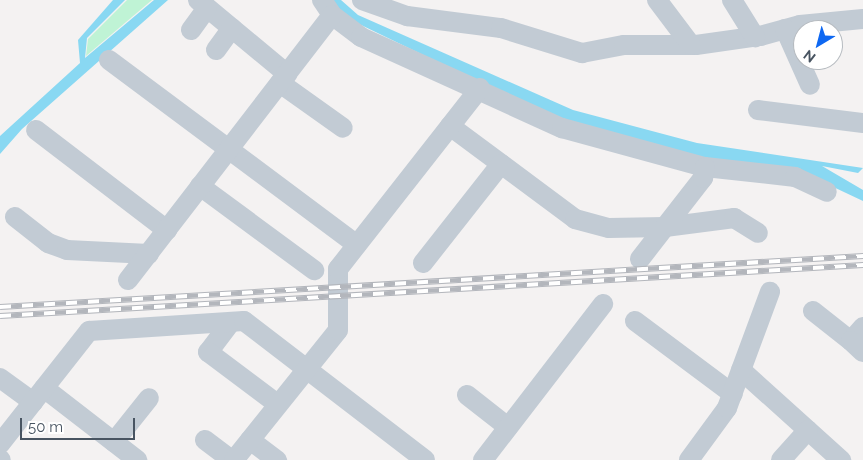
<!DOCTYPE html>
<html>
<head>
<meta charset="utf-8">
<style>
  body { margin:0 }
  #map { position:relative; width:863px; height:460px; overflow:hidden; background:#f4f2f2; font-family:Raleway,sans-serif }
  div>[style] { position:absolute }
  [style*='--x'] { left:calc(var(--x)*1px); top:calc(var(--y)*1px); width:calc(var(--w)*1px); rotate:calc(var(--a)*1deg) }
  .green>* { inset:0; background:#bff3d5 }
  .water>* { inset:0; background:#89d8f2 }
  .minor>* { height:20px; margin:-10px; padding:0 10px; transform-origin:10px; border-radius:10px; background:#c2cbd4 }
  .rail>* { height:5.5px; margin-top:-2.75px; transform-origin:0; background:repeating-linear-gradient(90deg,#fff 0 11px,#b3b6bc 0 22px); box-sizing:border-box; border-block:1px solid #b3b6bc }
  span { translate:-50% -50%; white-space:nowrap; text-align:center; line-height:1.15; -webkit-text-stroke:5px #fff; paint-order:stroke }
  .north { position:absolute; left:793px; top:20px; width:50px; height:50px; box-sizing:border-box; background:#fff; border:1px solid #b6bbc0; border-radius:50%; rotate:217deg; font-size:14px; font-weight:700; line-height:20px; text-align:center; color:#485461 }
  .north::after { content:''; display:block; margin:auto; width:18px; height:22px; background:#0e68f2; clip-path:polygon(50% 0,100% 100%,50% 72%,0 100%) }
  .scale { position:absolute; left:20px; top:418px; width:115px; height:22px; box-sizing:border-box; border:2px solid #485461; border-top:0; padding-left:6px; font-size:15px; line-height:18px; white-space:nowrap; color:#485461; -webkit-text-stroke:4px #fff; paint-order:stroke }
</style>
</head>
<body>
<div id="map">
  <div class="green">
    <i style="clip-path:polygon(127px 0,152px 0,86px 56px,88px 39px)"></i>
  </div>
  <div class="water">
    <i style="clip-path:polygon(113px 0,125px 0,87px 38px,85px 58px,154px 0,168px 0,22px 129px,0 154px,0 136px,80px 63px,78px 40px)"></i>
    <i style="clip-path:polygon(323px 0,341px 0,358px 15px,573px 110px,697px 143px,863px 168px,858px 173px,822px 166px,863px 190px,863px 201px,810px 176px,694px 156px,543px 113px,359px 24px)"></i>
  </div>
  <div class="minor">
    <i style="--x:198;--y:0;--w:116;--a:39.7"></i>
    <i style="--x:322;--y:0;--w:18;--a:56"></i>
    <i style="--x:332;--y:15;--w:36;--a:37"></i>
    <i style="--x:361;--y:37;--w:221;--a:24.4"></i>
    <i style="--x:562;--y:128;--w:148;--a:15.3"></i>
    <i style="--x:705;--y:167;--w:91;--a:6.3"></i>
    <i style="--x:795;--y:177;--w:35;--a:25"></i>
    <i style="--x:362;--y:0;--w:48;--a:19.6"></i>
    <i style="--x:407;--y:16;--w:95;--a:7.3"></i>
    <i style="--x:501;--y:28;--w:85;--a:17.2"></i>
    <i style="--x:582;--y:53;--w:43;--a:-10.8"></i>
    <i style="--x:624;--y:45;--w:72;--a:0"></i>
    <i style="--x:696;--y:45;--w:65;--a:-8"></i>
    <i style="--x:760;--y:36;--w:41;--a:-15.4"></i>
    <i style="--x:800;--y:25;--w:63;--a:-5.4"></i>
    <i style="--x:657;--y:0;--w:56;--a:52.9"></i>
    <i style="--x:732;--y:0;--w:44;--a:58.1"></i>
    <i style="--x:785;--y:29;--w:61;--a:65.9"></i>
    <i style="--x:191;--y:30;--w:27;--a:-54"></i>
    <i style="--x:216;--y:50;--w:27;--a:-54"></i>
    <i style="--x:109;--y:60;--w:309;--a:36.7"></i>
    <i style="--x:280;--y:83;--w:77;--a:35.5"></i>
    <i style="--x:758;--y:110;--w:106;--a:7.1"></i>
    <i style="--x:450;--y:126;--w:156;--a:36.6"></i>
    <i style="--x:575;--y:219;--w:35;--a:15"></i>
    <i style="--x:609;--y:228;--w:56;--a:-1"></i>
    <i style="--x:665;--y:227;--w:70;--a:-7.4"></i>
    <i style="--x:734;--y:218;--w:28;--a:32"></i>
    <i style="--x:36;--y:130;--w:165;--a:37.4"></i>
    <i style="--x:200;--y:186;--w:142;--a:36.4"></i>
    <i style="--x:15;--y:217;--w:42;--a:38.2"></i>
    <i style="--x:48;--y:243;--w:20;--a:20"></i>
    <i style="--x:67;--y:250;--w:82;--a:2.8"></i>
    <i style="--x:640;--y:259;--w:103;--a:-52.1"></i>
    <i style="--x:703;--y:178;--w:11;--a:-80"></i>
    <i style="--x:423;--y:263;--w:126;--a:-51.8"></i>
    <i style="--x:128;--y:280;--w:334;--a:-52.4"></i>
    <i style="--x:813;--y:311;--w:48;--a:38.3"></i>
    <i style="--x:635;--y:321;--w:122;--a:36.7"></i>
    <i style="--x:231;--y:322;--w:38;--a:127"></i>
    <i style="--x:208;--y:352;--w:85;--a:36.9"></i>
    <i style="--x:863;--y:327;--w:18;--a:131"></i>
    <i style="--x:851;--y:341;--w:16;--a:43"></i>
    <i style="--x:741;--y:370;--w:135;--a:42"></i>
    <i style="--x:0;--y:378;--w:41;--a:36"></i>
    <i style="--x:44;--y:388;--w:118;--a:37.7"></i>
    <i style="--x:467;--y:395;--w:52;--a:38"></i>
    <i style="--x:205;--y:440;--w:34;--a:37"></i>
    <i style="--x:250;--y:440;--w:34;--a:37"></i>
    <i style="--x:114;--y:442;--w:56;--a:-51.5"></i>
    <i style="--x:0;--y:444;--w:144;--a:-51.8"></i>
    <i style="--x:89;--y:331;--w:155;--a:-3.7"></i>
    <i style="--x:244;--y:321;--w:228;--a:37.5"></i>
    <i style="--x:0;--y:459;--w:1;--a:45"></i>
    <i style="--x:234;--y:460;--w:166;--a:-51.3"></i>
    <i style="--x:338;--y:330;--w:61;--a:-90"></i>
    <i style="--x:338;--y:269;--w:230;--a:-51.9"></i>
    <i style="--x:483;--y:460;--w:197;--a:-52.4"></i>
    <i style="--x:689;--y:460;--w:64;--a:-53.8"></i>
    <i style="--x:727;--y:408;--w:124;--a:-69.7"></i>
    <i style="--x:781;--y:460;--w:40;--a:-48"></i>
  </div>
  <div class="rail">
    <i style="--x:0;--y:307;--w:865;--a:-3.38"></i>
    <i style="--x:0;--y:316;--w:865;--a:-3.38"></i>
  </div>
  <div class="north">N</div>
  <div class="scale">50 m</div>
</div>
</body>
</html>
